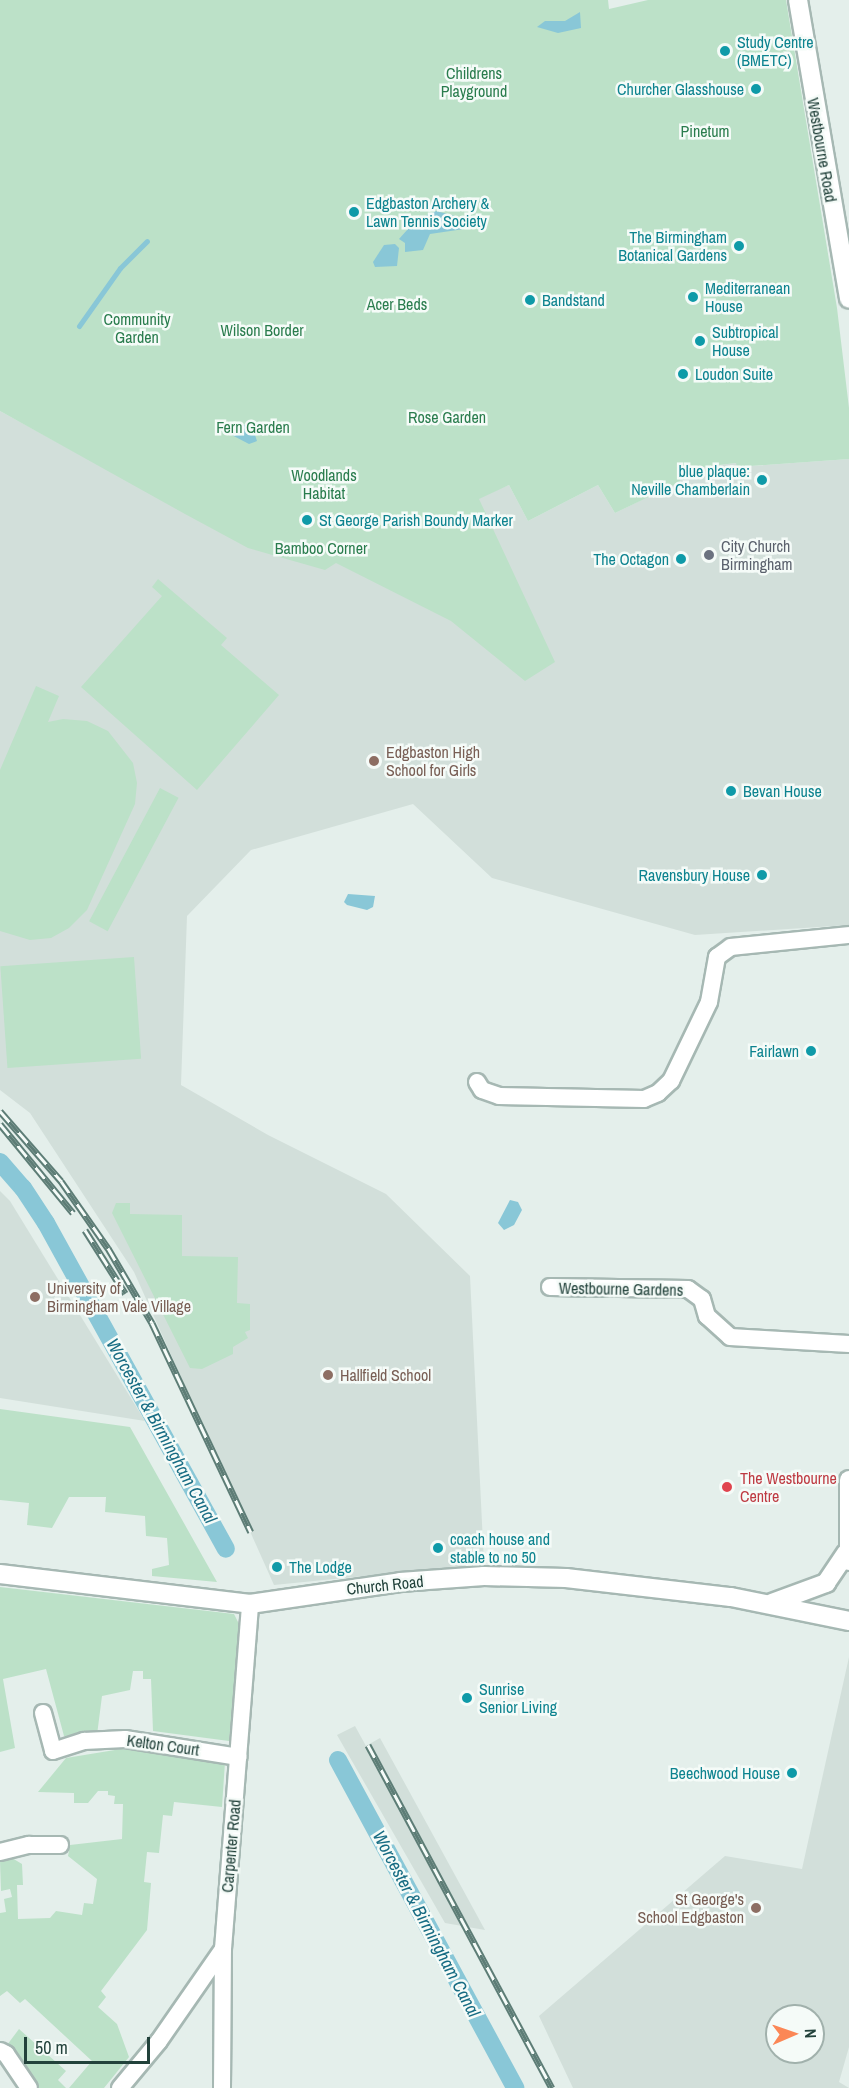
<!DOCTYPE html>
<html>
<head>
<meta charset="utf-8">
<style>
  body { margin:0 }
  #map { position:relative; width:849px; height:2088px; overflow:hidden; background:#e4efeb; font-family:"Archivo Narrow",sans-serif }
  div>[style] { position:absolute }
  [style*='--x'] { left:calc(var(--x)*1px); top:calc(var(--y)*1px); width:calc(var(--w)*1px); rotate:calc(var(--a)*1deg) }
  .built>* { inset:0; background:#d2dfda }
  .green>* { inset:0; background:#bce1c8; transform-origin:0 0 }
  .water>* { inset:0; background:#89c7d7 }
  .stream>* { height:5px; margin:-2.5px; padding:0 2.5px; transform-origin:2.5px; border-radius:2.5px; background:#89c7d7 }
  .canal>* { height:18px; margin:-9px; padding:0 9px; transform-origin:9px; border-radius:9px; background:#89c7d7 }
  .roads { filter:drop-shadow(2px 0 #a6b8b3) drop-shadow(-2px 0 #a6b8b3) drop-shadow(0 2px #a6b8b3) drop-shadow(0 -2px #a6b8b3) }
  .street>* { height:16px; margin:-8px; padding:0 8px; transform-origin:8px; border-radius:8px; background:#fff }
  .secondary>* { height:18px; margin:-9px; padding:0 9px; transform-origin:9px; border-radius:9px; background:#fff }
  .rail>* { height:7px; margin-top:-3.5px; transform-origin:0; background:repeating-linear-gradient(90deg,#f5fbf8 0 14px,#5d7d76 0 28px); box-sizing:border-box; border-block:2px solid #5d7d76 }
  .dots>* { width:16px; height:16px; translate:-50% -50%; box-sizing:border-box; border:3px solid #f5fbf8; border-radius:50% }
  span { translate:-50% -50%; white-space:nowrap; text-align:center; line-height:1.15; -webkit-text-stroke:5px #f5fbf8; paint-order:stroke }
  .culture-label { font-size:16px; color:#0d838f }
  .left { translate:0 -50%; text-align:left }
  .right { translate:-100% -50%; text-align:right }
  .park-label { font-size:16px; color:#297c4d }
  .street-label { font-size:16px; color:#22423b }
  .worship-label { font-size:16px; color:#5b616d }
  .education-label { font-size:16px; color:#785e54 }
  .health-label { font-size:16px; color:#be3a42 }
  .water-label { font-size:18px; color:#176c83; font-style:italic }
  .north { position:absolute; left:765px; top:2004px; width:60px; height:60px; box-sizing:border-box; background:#f5fbf8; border:2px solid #a1b1ac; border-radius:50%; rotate:88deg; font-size:16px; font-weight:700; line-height:24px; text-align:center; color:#22423b }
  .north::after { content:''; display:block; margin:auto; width:21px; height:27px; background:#fb8756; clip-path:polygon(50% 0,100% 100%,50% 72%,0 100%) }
  .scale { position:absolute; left:24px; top:2037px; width:126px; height:27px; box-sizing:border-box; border:3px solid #22423b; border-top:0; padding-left:8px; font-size:18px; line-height:21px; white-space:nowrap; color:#22423b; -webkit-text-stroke:4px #f5fbf8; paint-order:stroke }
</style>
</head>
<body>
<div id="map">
  <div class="built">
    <i style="clip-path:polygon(0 411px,82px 456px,380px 535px,509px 485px,528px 521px,598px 485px,615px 513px,679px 482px,678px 470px,705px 467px,707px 473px,719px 471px,718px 465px,737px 463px,738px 467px,849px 459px,849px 925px,695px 935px,492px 878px,413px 804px,251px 850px,187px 916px,181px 1085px,268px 1135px,386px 1194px,470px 1276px,484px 1564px,274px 1585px,134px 1272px,30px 1113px,0 1090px)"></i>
    <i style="clip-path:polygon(0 1191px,10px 1201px,145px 1421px,0 1398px)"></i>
    <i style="clip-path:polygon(evenodd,849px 1657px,849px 2047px,839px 2082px,849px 2088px,573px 2088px,539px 2016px,725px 1856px,802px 1869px,849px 1657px,777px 2016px,813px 2016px,813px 2052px,777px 2052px,777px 2016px)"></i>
    <i style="clip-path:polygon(355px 1726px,366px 1746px,380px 1738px,485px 1930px,445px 1923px,337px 1735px)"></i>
  </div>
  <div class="green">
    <i style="clip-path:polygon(0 0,608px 0,609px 9px,648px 0,786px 0,837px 308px,849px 408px,849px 459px,737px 467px,736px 463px,719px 465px,719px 471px,706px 473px,705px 467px,679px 470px,680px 482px,615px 513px,598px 485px,528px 521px,509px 485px,479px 499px,555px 662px,525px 681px,451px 621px,336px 563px,325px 570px,248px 548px,185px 514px,0 411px)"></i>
    <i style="clip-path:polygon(158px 579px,227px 638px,221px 645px,279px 695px,197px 790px,81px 687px,162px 596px,152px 587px)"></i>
    <i style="clip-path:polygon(36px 686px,59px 696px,48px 722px,63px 719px,87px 721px,108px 731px,133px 763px,137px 783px,135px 804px,87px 910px,69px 928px,51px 938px,30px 940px,0 931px,0 770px)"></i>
    <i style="left:160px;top:788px;width:21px;height:151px;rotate:28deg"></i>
    <i style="left:134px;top:957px;width:102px;height:134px;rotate:86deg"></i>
    <i style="clip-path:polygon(116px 1203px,130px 1203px,130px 1214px,182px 1215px,182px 1256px,238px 1257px,237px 1303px,250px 1304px,250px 1330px,245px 1332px,248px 1338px,233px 1347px,233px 1354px,202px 1369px,190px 1368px,112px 1213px)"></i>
    <i style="clip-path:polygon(0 1409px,130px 1427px,217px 1582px,152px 1576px,152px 1569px,169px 1565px,167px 1538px,146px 1536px,145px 1516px,105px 1512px,106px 1497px,69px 1497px,52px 1528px,27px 1525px,29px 1503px,0 1500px)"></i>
    <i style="clip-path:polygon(0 1587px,234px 1614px,242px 1630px,229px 1741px,153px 1731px,151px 1679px,143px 1679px,143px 1671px,133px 1671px,130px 1690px,102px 1696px,97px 1735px,64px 1736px,46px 1669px,3px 1679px,15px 1748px,0 1752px)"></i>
    <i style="clip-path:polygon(121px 1749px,225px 1762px,222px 1807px,174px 1802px,172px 1816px,163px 1815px,159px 1853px,147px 1852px,144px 1882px,151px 1883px,147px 1930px,101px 1991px,106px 1997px,98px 2007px,117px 2024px,129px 2057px,104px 2088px,69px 2088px,92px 2061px,25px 1999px,20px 2003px,7px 1991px,0 1996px,0 1913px,6px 1912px,4px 1899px,12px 1897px,10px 1889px,1px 1891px,0 1861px,12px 1858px,22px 1864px,23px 1885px,17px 1885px,18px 1919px,50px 1918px,56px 1911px,82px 1915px,84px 1903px,93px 1904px,97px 1879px,68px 1856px,70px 1845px,122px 1839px,123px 1804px,114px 1804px,115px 1796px,108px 1795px,108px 1791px,98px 1791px,88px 1803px,74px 1803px,74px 1793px,38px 1792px,66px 1758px)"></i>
    <i style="clip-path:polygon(19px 2029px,66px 2071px,58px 2080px,66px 2088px,38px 2088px,24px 2064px,7px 2045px)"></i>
  </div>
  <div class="water">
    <i style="clip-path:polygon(580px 12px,581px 28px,558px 33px,537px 27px,545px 21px,565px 21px)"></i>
    <i style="clip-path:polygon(436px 211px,466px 219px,464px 229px,430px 234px,423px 250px,405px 252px,405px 243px,399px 239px,416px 220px)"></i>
    <i style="clip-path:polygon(395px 244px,399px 248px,397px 266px,375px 267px,373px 262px,384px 245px)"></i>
    <i style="clip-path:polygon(231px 423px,252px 426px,257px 441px,249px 444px,226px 432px)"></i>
    <i style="clip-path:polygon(348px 894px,375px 896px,373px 907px,367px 910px,347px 905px,344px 902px)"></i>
    <i style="clip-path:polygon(510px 1200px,518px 1202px,522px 1210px,514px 1225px,504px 1230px,498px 1223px)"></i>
  </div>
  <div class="stream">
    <i style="--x:79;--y:326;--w:71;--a:-54.7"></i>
    <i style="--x:120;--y:268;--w:38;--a:-45"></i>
  </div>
  <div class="canal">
    <i style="--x:0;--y:1162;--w:35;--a:49"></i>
    <i style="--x:23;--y:1188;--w:42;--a:56.7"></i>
    <i style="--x:46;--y:1223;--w:372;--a:61.1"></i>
    <i style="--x:338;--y:1760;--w:373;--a:61.6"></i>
  </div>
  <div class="roads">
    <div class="street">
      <i style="--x:477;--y:1082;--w:9;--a:58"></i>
      <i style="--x:482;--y:1090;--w:18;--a:19"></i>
      <i style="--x:499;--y:1096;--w:145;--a:1.2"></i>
      <i style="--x:644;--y:1099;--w:15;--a:-23"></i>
      <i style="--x:658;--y:1093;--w:18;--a:-43"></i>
      <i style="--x:671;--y:1081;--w:88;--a:-64.3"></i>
      <i style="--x:709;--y:1002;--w:46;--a:-79.9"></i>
      <i style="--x:717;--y:957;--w:17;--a:-36"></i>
      <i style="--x:731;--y:947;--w:119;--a:-5.8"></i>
      <i style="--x:550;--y:1287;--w:138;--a:0.8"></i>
      <i style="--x:688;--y:1289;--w:17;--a:36"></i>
      <i style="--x:702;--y:1299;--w:18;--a:74"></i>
      <i style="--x:707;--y:1316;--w:31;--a:42"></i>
      <i style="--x:730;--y:1337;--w:119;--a:3.4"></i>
      <i style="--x:43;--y:1713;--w:39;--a:75"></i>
      <i style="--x:53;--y:1751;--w:33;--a:-18"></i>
      <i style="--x:84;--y:1741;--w:41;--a:-2.8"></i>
      <i style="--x:125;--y:1739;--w:115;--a:9"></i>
      <i style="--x:0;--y:1852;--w:30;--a:-14"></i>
      <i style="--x:29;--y:1845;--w:31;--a:0"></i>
      <i style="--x:0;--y:2051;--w:7;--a:27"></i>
      <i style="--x:6;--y:2054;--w:41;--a:55.9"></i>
      <i style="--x:120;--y:2088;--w:61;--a:-50.3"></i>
      <i style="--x:159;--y:2041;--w:112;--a:-55.2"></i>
      <i style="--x:222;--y:2088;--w:139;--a:-89.6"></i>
      <i style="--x:223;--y:1949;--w:346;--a:-85.5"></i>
    </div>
    <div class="secondary">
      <i style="--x:798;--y:0;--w:303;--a:80.3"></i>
      <i style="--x:849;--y:1480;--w:81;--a:90"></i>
      <i style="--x:0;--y:1574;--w:252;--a:6.8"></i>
      <i style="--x:250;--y:1604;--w:152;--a:-8.3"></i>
      <i style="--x:400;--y:1582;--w:84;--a:-4.1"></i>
      <i style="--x:484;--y:1576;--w:82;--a:1.4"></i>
      <i style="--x:566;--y:1578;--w:166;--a:6.6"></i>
      <i style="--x:731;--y:1597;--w:120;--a:11.5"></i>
      <i style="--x:772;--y:1603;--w:58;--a:-20.3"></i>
      <i style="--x:826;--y:1583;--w:36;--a:-56"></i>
    </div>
  </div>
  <div class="rail">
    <i style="--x:0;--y:1111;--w:93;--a:48.9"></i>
    <i style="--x:61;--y:1181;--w:82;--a:55"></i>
    <i style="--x:108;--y:1248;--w:87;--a:59.6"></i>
    <i style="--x:152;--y:1323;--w:231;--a:64.7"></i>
    <i style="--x:0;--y:1124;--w:115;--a:50.6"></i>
    <i style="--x:85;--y:1230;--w:75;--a:57.6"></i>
    <i style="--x:368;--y:1745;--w:389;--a:61.8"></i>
  </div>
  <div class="dots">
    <i style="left:725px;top:51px;background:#0f9aa8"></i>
    <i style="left:756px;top:89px;background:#0f9aa8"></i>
    <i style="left:354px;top:212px;background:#0f9aa8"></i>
    <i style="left:739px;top:246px;background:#0f9aa8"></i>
    <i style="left:693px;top:297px;background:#0f9aa8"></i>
    <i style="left:530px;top:300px;background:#0f9aa8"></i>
    <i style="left:700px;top:341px;background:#0f9aa8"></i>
    <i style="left:683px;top:374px;background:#0f9aa8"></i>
    <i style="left:762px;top:480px;background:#0f9aa8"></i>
    <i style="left:307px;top:520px;background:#0f9aa8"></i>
    <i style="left:709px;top:555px;background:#6b7280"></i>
    <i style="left:681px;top:559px;background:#0f9aa8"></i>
    <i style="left:374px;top:761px;background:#8d6e63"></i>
    <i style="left:731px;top:791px;background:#0f9aa8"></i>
    <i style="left:762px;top:875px;background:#0f9aa8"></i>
    <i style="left:811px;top:1051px;background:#0f9aa8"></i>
    <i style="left:35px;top:1297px;background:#8d6e63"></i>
    <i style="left:328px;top:1375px;background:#8d6e63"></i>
    <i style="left:727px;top:1487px;background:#e0444e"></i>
    <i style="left:438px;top:1548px;background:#0f9aa8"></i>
    <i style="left:277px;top:1567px;background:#0f9aa8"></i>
    <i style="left:467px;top:1698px;background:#0f9aa8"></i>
    <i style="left:792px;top:1773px;background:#0f9aa8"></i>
    <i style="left:756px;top:1908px;background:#8d6e63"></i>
  </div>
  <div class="culture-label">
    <span class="left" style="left:737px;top:51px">Study Centre<br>(BMETC)</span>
    <span class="right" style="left:744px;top:89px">Churcher Glasshouse</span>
    <span class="left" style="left:366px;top:212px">Edgbaston Archery &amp;<br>Lawn Tennis Society</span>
    <span class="right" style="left:727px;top:246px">The Birmingham<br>Botanical Gardens</span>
    <span class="left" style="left:705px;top:297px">Mediterranean<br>House</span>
    <span class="left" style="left:542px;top:300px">Bandstand</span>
    <span class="left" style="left:712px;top:341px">Subtropical<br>House</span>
    <span class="left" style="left:695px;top:374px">Loudon Suite</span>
    <span class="right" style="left:750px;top:480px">blue plaque:<br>Neville Chamberlain</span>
    <span class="left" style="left:319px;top:520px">St George Parish Boundy Marker</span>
    <span class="right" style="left:669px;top:559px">The Octagon</span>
    <span class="left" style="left:743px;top:791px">Bevan House</span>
    <span class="right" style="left:750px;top:875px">Ravensbury House</span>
    <span class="right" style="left:799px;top:1051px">Fairlawn</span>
    <span class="left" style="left:450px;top:1548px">coach house and<br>stable to no 50</span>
    <span class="left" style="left:289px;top:1567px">The Lodge</span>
    <span class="left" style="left:479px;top:1698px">Sunrise<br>Senior Living</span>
    <span class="right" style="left:780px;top:1773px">Beechwood House</span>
  </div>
  <div class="park-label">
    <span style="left:474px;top:82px">Childrens<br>Playground</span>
    <span style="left:705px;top:131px">Pinetum</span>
    <span style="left:397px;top:304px">Acer Beds</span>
    <span style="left:137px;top:328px">Community<br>Garden</span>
    <span style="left:262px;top:330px">Wilson Border</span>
    <span style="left:447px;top:417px">Rose Garden</span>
    <span style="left:253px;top:427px">Fern Garden</span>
    <span style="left:324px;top:484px">Woodlands<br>Habitat</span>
    <span style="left:321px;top:548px">Bamboo Corner</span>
  </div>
  <div class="street-label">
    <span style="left:822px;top:150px;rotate:80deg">Westbourne Road</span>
    <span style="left:621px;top:1289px;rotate:1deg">Westbourne Gardens</span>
    <span style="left:385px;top:1585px;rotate:-6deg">Church Road</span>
    <span style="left:163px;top:1745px;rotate:8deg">Kelton Court</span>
    <span style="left:231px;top:1846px;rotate:-85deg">Carpenter Road</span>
  </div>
  <div class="worship-label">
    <span class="left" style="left:721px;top:555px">City Church<br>Birmingham</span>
  </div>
  <div class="education-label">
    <span class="left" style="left:386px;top:761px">Edgbaston High<br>School for Girls</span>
    <span class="left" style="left:47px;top:1297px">University of<br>Birmingham Vale Village</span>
    <span class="left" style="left:340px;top:1375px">Hallfield School</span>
    <span class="right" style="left:744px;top:1908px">St George's<br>School Edgbaston</span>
  </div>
  <div class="health-label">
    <span class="left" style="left:740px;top:1487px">The Westbourne<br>Centre</span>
  </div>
  <div class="water-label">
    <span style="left:161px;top:1431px;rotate:61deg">Worcester &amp; Birmingham Canal</span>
    <span style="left:426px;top:1924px;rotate:62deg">Worcester &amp; Birmingham Canal</span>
  </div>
  <div class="north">N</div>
  <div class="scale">50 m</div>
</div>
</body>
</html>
